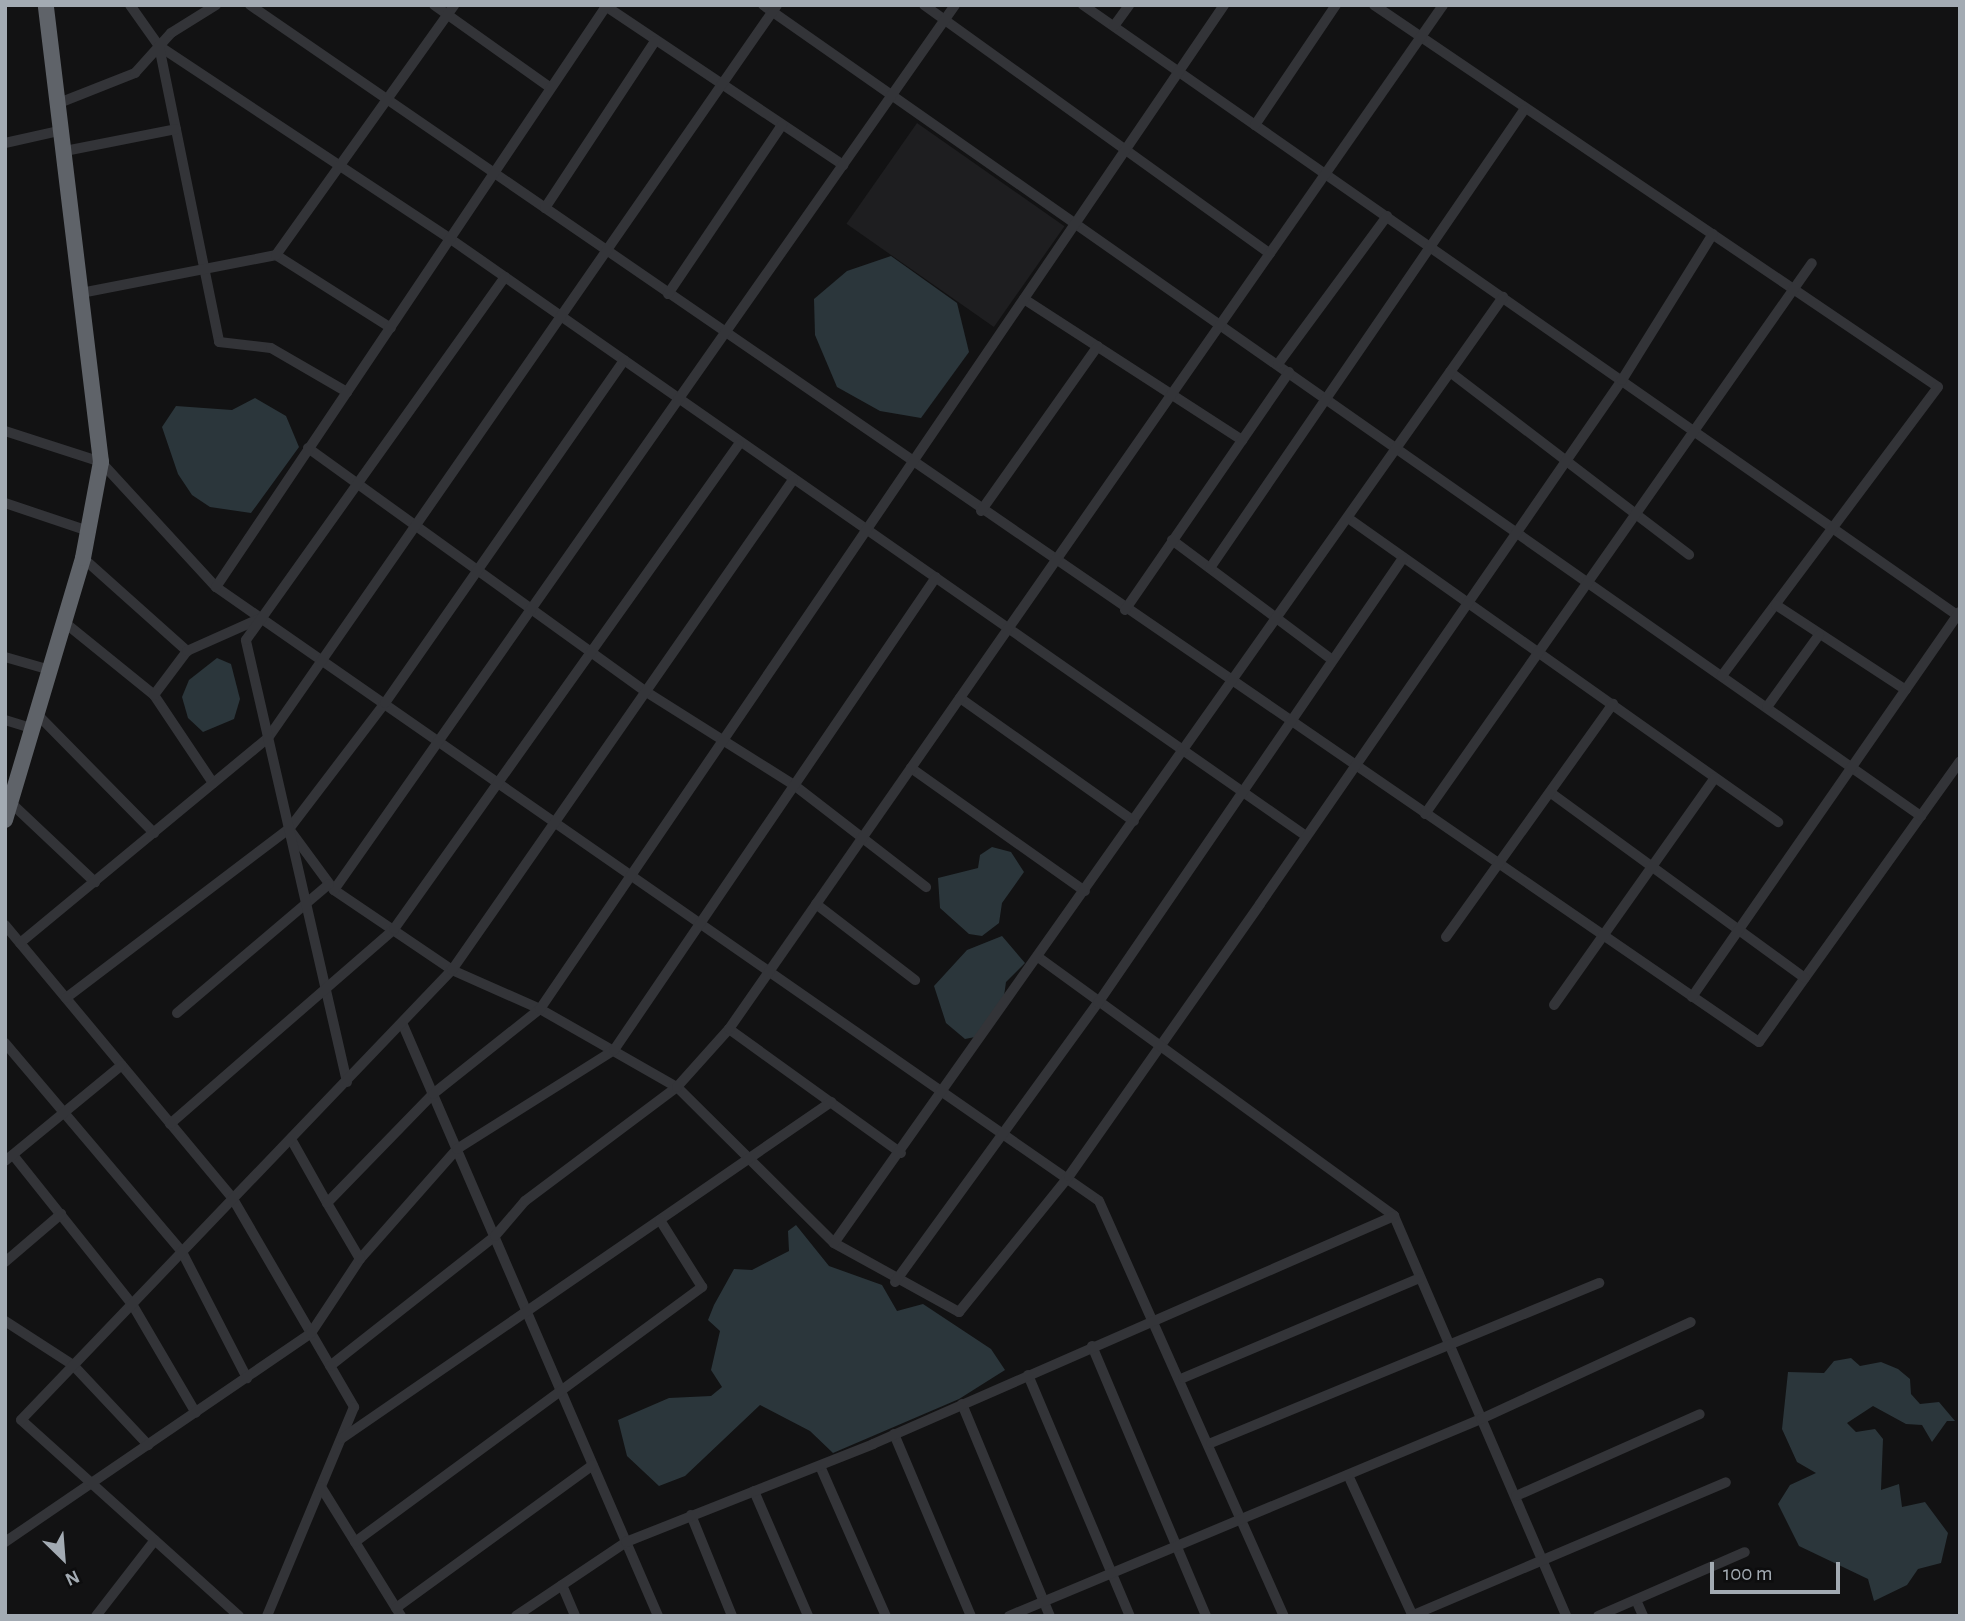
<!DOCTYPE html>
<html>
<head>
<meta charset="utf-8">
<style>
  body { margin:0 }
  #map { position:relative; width:1965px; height:1621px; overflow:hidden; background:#121213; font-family:"Alegreya Sans",sans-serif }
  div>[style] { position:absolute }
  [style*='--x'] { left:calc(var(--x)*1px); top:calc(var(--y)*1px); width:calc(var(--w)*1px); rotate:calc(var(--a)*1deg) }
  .built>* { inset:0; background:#1e1e20; transform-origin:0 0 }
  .water>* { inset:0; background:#2b363b }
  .minor>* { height:10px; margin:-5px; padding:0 5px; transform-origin:5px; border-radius:5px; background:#333438 }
  .highway>* { height:16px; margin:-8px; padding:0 8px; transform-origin:8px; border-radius:8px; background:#5f6369 }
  span { translate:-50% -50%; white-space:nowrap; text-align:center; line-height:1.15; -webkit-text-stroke:5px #0d0d0e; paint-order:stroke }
  .frame { position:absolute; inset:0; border:7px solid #a3abb3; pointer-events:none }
  .north { position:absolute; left:28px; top:1523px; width:70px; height:70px; -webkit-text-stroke:5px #0d0d0e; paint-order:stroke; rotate:155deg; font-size:19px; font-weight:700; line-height:28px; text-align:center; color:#a3abb3 }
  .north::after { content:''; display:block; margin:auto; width:24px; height:32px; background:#a3abb3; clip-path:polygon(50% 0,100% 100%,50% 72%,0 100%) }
  .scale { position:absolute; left:1710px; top:1562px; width:130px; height:32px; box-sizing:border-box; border:4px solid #a3abb3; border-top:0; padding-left:9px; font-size:21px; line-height:24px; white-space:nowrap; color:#a3abb3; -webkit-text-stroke:5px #0d0d0e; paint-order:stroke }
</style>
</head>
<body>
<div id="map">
  <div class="built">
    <i style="left:917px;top:123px;width:180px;height:123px;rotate:35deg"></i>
  </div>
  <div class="water">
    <i style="clip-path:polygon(891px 256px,957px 303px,969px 352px,921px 418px,880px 411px,837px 387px,815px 335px,814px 299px,847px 271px)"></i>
    <i style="clip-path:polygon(255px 398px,286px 416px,299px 447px,251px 513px,210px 507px,192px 495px,178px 474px,162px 427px,176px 406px,232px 410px)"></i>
    <i style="clip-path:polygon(217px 658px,231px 664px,240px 699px,234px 719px,203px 732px,188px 718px,182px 697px,189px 680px)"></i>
    <i style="clip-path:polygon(992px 847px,1011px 852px,1024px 872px,1002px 903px,999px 923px,982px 936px,969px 934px,940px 908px,938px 878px,978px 868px,980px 855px)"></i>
    <i style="clip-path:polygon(1002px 936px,1025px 963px,1006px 982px,1004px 996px,975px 1037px,965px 1039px,946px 1023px,934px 986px,967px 950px)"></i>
    <i style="clip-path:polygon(796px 1225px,829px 1266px,882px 1285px,897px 1311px,923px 1304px,991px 1349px,1005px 1370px,959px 1399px,833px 1453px,810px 1431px,760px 1405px,685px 1476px,659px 1486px,627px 1456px,618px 1420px,669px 1398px,711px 1396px,722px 1387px,711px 1370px,720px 1331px,708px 1320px,714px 1305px,734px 1269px,752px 1270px,789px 1251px,788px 1231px)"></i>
    <i style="clip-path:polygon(1851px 1358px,1860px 1366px,1881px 1362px,1898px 1369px,1910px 1379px,1911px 1394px,1920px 1404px,1939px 1402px,1955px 1421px,1947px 1421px,1932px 1442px,1922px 1425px,1906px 1424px,1873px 1406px,1847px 1423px,1856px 1432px,1875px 1429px,1883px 1439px,1881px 1490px,1899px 1484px,1902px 1507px,1925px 1502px,1948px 1533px,1941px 1563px,1918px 1569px,1907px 1585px,1874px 1601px,1868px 1579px,1799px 1546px,1778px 1504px,1790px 1485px,1816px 1473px,1797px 1462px,1782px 1429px,1788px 1372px,1824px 1373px,1834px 1361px)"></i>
  </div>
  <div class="minor">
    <i style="--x:130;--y:5;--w:50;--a:54.7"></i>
    <i style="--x:159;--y:46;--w:351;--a:33.5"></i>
    <i style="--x:452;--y:240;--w:1041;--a:34.91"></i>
    <i style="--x:250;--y:5;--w:1831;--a:34.5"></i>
    <i style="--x:1759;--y:1042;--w:345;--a:-54.4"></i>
    <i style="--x:434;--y:5;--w:143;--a:35.4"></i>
    <i style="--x:604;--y:5;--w:288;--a:33.8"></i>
    <i style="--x:763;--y:5;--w:1414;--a:35.01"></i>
    <i style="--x:924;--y:5;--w:426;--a:35.7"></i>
    <i style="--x:1083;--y:5;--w:1069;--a:34.91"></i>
    <i style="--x:1374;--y:5;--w:681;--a:34.11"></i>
    <i style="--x:1938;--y:387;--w:361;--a:126.8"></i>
    <i style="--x:1114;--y:26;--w:26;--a:-54"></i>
    <i style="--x:159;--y:46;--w:302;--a:78.5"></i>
    <i style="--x:219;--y:342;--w:52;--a:6.6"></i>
    <i style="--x:271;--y:348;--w:88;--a:30.1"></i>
    <i style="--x:59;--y:103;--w:82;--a:-21.5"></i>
    <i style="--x:135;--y:73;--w:54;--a:-48"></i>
    <i style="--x:171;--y:33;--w:53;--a:-31.9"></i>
    <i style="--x:1255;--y:125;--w:145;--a:-56"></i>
    <i style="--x:5;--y:143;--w:59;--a:-12.6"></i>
    <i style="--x:65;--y:151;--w:113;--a:-11.2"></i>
    <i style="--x:545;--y:208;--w:200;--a:-56.6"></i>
    <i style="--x:276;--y:255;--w:136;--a:32.4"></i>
    <i style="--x:81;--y:293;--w:199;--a:-11"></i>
    <i style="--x:276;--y:255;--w:307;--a:-54.5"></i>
    <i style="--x:668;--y:294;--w:204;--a:-56"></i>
    <i style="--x:1024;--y:299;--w:260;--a:32.9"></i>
    <i style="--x:1278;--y:364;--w:184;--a:-53.6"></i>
    <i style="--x:1450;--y:372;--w:301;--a:37.4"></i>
    <i style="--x:5;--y:431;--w:101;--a:17.9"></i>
    <i style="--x:101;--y:462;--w:170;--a:47.4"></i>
    <i style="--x:216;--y:587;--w:1075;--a:34.81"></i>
    <i style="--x:1099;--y:1201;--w:454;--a:66"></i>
    <i style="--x:308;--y:448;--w:419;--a:35.8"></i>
    <i style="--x:648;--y:693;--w:173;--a:32.2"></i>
    <i style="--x:794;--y:785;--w:167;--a:37.7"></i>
    <i style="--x:5;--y:503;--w:88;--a:18.6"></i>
    <i style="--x:981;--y:511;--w:202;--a:-54.7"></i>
    <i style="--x:1348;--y:518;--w:527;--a:35.26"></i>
    <i style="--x:1172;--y:540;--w:199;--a:36.8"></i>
    <i style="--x:83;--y:558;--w:140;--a:41.8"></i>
    <i style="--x:1210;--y:568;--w:555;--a:-55.57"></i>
    <i style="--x:216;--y:587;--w:701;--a:-56.11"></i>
    <i style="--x:1776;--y:605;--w:155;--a:33.2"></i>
    <i style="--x:1125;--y:610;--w:289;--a:-55.4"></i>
    <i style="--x:64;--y:622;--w:116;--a:39"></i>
    <i style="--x:154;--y:695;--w:106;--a:56.2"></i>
    <i style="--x:5;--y:657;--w:47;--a:16.1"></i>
    <i style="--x:154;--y:695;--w:55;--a:-53.1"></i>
    <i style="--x:187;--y:651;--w:81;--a:-24"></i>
    <i style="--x:960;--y:698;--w:213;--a:35.3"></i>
    <i style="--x:1767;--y:707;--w:89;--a:-54.2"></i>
    <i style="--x:37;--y:714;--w:167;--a:45.5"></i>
    <i style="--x:5;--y:720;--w:28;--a:17"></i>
    <i style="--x:911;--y:768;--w:213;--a:35.3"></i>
    <i style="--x:1551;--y:793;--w:314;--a:36.1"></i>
    <i style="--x:10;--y:802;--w:117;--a:43.3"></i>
    <i style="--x:1425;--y:814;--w:673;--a:-54.92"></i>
    <i style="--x:289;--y:829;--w:76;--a:53.6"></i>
    <i style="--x:334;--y:890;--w:143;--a:34.1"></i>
    <i style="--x:452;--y:970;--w:96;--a:23.9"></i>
    <i style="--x:540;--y:1009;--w:158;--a:29.7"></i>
    <i style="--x:677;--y:1087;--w:221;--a:44.8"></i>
    <i style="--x:834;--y:1243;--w:143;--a:28.9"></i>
    <i style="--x:959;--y:1312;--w:175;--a:-51"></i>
    <i style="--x:1069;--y:1176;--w:332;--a:-54.9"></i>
    <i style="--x:1260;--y:904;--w:637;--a:-55.36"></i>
    <i style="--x:1622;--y:380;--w:172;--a:-58.1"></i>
    <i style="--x:334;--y:890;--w:1081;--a:-54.94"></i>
    <i style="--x:816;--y:904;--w:125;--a:37.5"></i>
    <i style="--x:5;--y:925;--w:356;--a:50.2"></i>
    <i style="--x:233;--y:1199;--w:241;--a:59.8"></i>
    <i style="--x:354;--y:1407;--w:226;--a:112.6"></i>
    <i style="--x:1446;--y:937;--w:287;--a:-54.4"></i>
    <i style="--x:20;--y:943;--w:322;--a:-39.6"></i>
    <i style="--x:268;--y:738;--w:892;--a:-55.22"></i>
    <i style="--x:1038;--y:957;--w:440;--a:36"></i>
    <i style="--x:1394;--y:1216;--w:435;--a:66.7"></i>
    <i style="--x:1692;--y:997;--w:469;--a:-55.2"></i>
    <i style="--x:66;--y:998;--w:280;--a:-37.2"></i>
    <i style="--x:289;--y:829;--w:158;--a:-52.7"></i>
    <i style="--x:385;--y:703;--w:418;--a:-55.1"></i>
    <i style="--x:1554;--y:1005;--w:278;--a:-54.7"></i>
    <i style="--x:177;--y:1013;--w:199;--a:-40.3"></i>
    <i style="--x:403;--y:1025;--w:644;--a:66.66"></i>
    <i style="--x:729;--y:1029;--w:212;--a:35.8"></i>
    <i style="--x:5;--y:1043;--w:274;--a:49.7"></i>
    <i style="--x:182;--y:1252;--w:142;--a:62.7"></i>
    <i style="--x:347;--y:1082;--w:453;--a:-102.9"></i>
    <i style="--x:246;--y:640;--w:446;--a:-54.5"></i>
    <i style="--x:170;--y:1124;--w:297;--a:-41"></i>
    <i style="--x:394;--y:929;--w:595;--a:-54.57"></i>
    <i style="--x:291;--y:1139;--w:73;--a:60.6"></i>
    <i style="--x:13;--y:1155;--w:191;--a:51.4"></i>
    <i style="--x:132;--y:1304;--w:126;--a:59.6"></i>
    <i style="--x:5;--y:1161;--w:151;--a:-39.4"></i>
    <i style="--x:834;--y:1243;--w:1159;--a:-54.73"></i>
    <i style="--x:360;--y:1259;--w:147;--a:-48.6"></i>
    <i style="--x:457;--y:1149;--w:186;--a:-32.2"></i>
    <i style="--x:614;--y:1050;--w:572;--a:-55.75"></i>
    <i style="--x:5;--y:1262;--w:74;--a:-40.6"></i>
    <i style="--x:895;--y:1282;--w:345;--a:-54"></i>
    <i style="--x:1098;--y:1003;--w:539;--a:-55.57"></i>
    <i style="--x:5;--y:1321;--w:81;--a:32.9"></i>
    <i style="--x:73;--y:1365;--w:110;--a:46.8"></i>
    <i style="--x:1092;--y:1346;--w:293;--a:67.1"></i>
    <i style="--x:330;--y:1366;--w:210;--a:-38.2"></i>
    <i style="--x:495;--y:1236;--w:46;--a:-49.4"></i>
    <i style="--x:525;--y:1201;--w:190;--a:-36.9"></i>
    <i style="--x:677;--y:1087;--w:78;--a:-48.1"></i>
    <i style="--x:729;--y:1029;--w:1248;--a:-55.11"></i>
    <i style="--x:1028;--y:1375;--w:262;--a:67.1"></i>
    <i style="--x:1183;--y:1378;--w:257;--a:-22.9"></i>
    <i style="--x:962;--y:1404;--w:230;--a:67.5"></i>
    <i style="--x:894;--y:1434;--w:198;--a:67.1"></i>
    <i style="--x:341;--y:1439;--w:595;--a:-34.52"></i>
    <i style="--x:1211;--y:1443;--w:420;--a:-22.4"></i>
    <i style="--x:820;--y:1466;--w:164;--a:66.3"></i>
    <i style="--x:1348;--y:1475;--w:155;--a:65.3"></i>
    <i style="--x:321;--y:1487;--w:152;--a:58.2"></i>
    <i style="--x:754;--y:1491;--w:136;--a:66.6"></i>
    <i style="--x:1516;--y:1496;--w:201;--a:-24"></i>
    <i style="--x:691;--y:1515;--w:109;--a:67.9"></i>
    <i style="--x:5;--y:1542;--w:371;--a:-34.3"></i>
    <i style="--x:311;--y:1333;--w:89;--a:-56.5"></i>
    <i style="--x:360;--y:1259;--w:65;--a:-120.5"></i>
    <i style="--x:327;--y:1203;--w:152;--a:-45.8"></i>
    <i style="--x:433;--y:1094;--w:137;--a:-38.5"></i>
    <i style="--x:540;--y:1009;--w:1215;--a:-55.73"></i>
    <i style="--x:355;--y:1542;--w:431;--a:-36.3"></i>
    <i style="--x:702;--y:1287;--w:79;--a:-122.1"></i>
    <i style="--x:562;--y:1585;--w:34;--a:67"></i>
    <i style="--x:1636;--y:1600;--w:17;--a:66"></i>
    <i style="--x:396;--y:1608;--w:243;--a:-36"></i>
    <i style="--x:96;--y:1616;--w:96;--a:-52.2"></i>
    <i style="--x:239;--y:1616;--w:293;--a:-138"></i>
    <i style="--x:21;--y:1420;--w:623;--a:-46.24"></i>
    <i style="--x:452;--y:970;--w:597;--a:-55.17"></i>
    <i style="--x:516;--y:1616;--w:133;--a:-33.9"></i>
    <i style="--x:626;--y:1542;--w:266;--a:-21.6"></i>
    <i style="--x:873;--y:1444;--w:569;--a:-23.64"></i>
    <i style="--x:1009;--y:1616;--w:511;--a:-22.65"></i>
    <i style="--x:1481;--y:1419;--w:231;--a:-24.8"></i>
    <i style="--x:1411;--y:1616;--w:342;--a:-23"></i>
    <i style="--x:1598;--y:1616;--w:160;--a:-23.5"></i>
  </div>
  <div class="highway">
    <i style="--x:5;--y:820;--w:273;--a:-73.4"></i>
    <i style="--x:83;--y:558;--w:98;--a:-79.4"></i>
    <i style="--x:101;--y:462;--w:460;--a:-96.9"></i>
  </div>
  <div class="frame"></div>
  <div class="north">N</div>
  <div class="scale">100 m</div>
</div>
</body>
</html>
